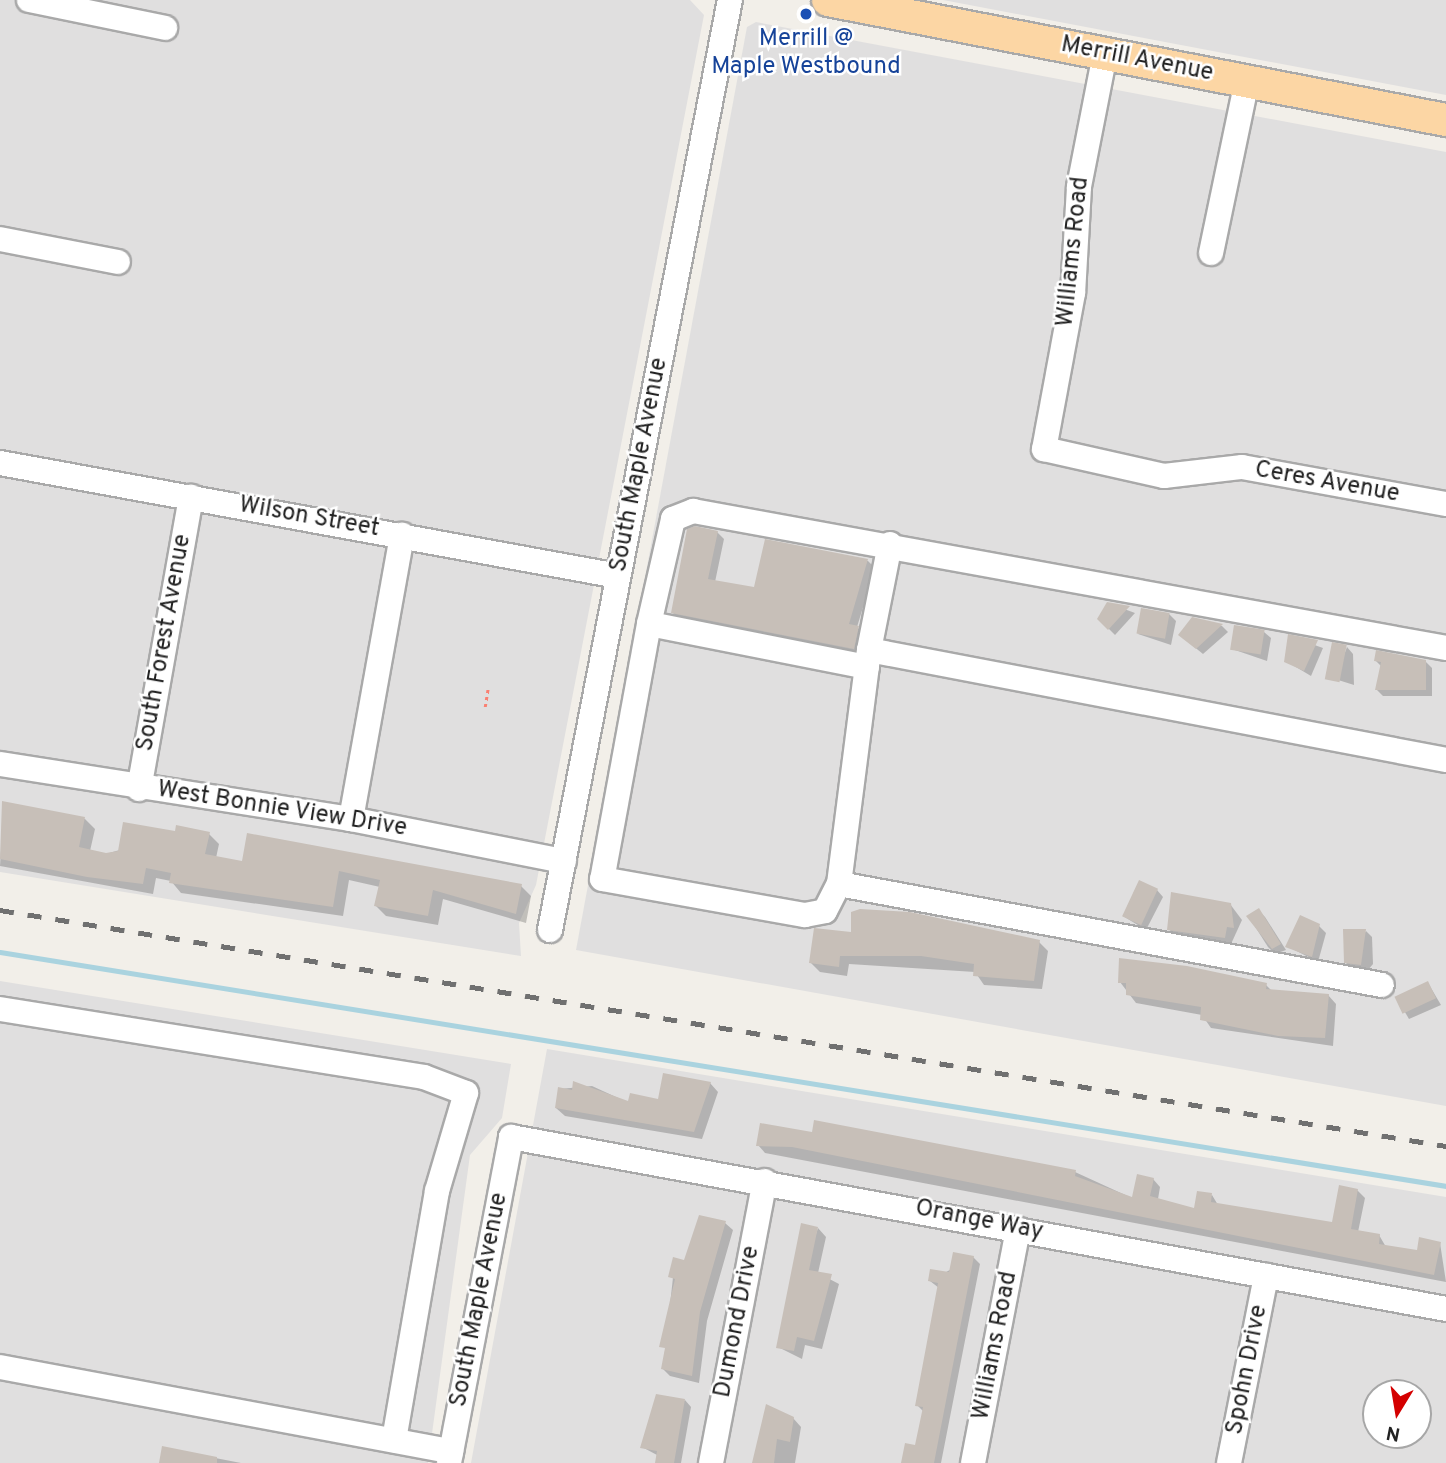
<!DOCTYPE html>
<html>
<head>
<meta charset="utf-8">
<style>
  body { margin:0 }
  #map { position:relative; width:1446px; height:1463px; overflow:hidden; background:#f2efe9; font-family:Overpass,sans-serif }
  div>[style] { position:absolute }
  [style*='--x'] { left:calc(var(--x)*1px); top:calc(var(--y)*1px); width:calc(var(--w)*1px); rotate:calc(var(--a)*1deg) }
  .residential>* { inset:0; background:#e0dfdf }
  .shadow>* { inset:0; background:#0003 }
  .stream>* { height:5px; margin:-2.5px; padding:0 2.5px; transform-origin:2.5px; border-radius:2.5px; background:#aad3df }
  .building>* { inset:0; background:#c7bfb8; transform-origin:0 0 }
  .path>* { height:2.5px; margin-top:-1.25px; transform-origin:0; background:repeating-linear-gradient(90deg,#fa8072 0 3.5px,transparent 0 7px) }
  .roads { filter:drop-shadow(2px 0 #a9a9a9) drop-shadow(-2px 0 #a9a9a9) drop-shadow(0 2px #a9a9a9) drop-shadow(0 -2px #a9a9a9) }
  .minor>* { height:24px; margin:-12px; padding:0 12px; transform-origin:12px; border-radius:12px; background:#fff }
  .major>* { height:32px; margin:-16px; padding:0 16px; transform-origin:16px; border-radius:16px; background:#fcd6a4 }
  .rail>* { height:5px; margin-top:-2.5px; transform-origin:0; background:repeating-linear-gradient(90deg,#707070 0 14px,transparent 0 28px) }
  .dots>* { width:19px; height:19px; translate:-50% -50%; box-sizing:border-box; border:4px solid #fff; border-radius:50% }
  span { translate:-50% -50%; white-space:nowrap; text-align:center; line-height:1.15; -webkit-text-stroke:5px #fff; paint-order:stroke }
  .transit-label { font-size:24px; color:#164399 }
  .street-label { font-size:24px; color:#222 }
  .north { position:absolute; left:1362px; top:1379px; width:70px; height:70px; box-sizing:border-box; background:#fff; border:2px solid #a7a7a7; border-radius:50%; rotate:191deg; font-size:19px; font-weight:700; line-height:28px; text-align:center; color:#222 }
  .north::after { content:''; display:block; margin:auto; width:24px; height:32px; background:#d40000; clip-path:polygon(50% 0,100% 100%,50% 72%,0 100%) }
</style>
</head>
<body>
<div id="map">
  <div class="residential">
    <i style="clip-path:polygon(0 0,690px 0,704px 15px,536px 885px,519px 923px,521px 956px,0 872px)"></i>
    <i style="clip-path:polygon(943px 0,1446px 0,1446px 95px)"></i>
    <i style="clip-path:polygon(756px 22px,1446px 152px,1446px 1106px,576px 950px,747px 27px)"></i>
    <i style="clip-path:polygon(0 981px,511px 1064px,502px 1118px,470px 1155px,428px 1463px,0 1463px)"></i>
    <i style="clip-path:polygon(evenodd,547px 1049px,1446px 1197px,1446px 1463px,471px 1463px,547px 1049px,1376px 1393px,1418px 1393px,1418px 1435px,1376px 1435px,1376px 1393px)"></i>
  </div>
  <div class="shadow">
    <i style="clip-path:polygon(717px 532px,724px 539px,715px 582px,756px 589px,766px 541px,868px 561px,875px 568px,857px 627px,865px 635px,861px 655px,680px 620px,673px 613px)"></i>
    <i style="clip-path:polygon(1108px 603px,1135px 613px,1115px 635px,1099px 619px)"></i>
    <i style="clip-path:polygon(1169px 614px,1176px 621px,1171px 645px,1138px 634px)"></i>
    <i style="clip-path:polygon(1193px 619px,1222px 626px,1228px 632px,1203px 654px,1187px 641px)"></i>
    <i style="clip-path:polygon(1264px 632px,1271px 638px,1267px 661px,1232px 649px)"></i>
    <i style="clip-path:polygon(1289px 636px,1323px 648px,1311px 676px,1286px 661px)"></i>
    <i style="clip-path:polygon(1347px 647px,1353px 654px,1354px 685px,1335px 679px)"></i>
    <i style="clip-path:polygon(1375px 660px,1425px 661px,1432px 668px,1432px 696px,1383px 696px,1376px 689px,1381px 666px)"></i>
    <i style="clip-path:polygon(4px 803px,85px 819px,95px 829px,90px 851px,106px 854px,177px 833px,209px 834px,219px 844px,216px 858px,243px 864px,249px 835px,521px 886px,531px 896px,526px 923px,443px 899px,438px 925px,386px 916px,376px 906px,380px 887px,349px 880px,343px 916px,181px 893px,171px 881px,156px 878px,153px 894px,0 866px)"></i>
    <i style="clip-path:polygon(1157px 890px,1163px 897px,1146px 930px,1123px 916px)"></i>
    <i style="clip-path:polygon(1230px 904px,1242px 920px,1231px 944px,1175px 936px,1169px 929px)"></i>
    <i style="clip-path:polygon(1259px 911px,1265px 917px,1286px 950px,1275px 954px,1268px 947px,1249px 917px)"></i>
    <i style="clip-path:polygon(1319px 926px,1326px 933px,1318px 962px,1287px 946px)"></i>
    <i style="clip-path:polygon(1366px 931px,1372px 937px,1373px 964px,1368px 970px,1352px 969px,1345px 962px)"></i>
    <i style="clip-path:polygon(852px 934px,1039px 942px,1048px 951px,1042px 989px,984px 985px,975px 972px,849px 964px,847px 976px,820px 972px,811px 963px)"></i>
    <i style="clip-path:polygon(1120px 982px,1266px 985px,1272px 991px,1328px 995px,1336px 1004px,1333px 1046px,1211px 1028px,1202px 1015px,1136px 1003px)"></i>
    <i style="clip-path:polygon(1428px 983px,1441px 1005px,1409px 1019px,1396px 997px)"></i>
    <i style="clip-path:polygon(710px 1083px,718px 1092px,702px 1139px,565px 1116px,556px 1108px,559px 1089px,592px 1086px,629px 1103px,659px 1101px)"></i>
    <i style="clip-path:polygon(816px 1122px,1075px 1172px,1134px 1199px,1153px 1179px,1160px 1187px,1158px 1199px,1195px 1210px,1212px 1195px,1218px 1205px,1333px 1224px,1357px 1190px,1365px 1198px,1358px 1232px,1379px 1235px,1386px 1247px,1418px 1252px,1440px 1243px,1446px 1282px,765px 1153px,758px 1145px,813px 1134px)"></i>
    <i style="clip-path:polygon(725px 1223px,733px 1230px,707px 1321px,699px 1383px,670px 1376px,663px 1369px,675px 1259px,685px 1262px)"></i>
    <i style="clip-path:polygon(818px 1228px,826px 1237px,818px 1273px,839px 1284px,822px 1349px,805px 1345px,802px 1359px,778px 1347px)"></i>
    <i style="clip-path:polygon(973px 1257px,980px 1264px,941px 1463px,902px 1463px,916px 1448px,924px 1412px,917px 1405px,939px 1288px,930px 1281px)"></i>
    <i style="clip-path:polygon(685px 1400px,691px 1407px,681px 1463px,656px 1463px,657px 1455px,642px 1447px)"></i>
    <i style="clip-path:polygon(793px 1418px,801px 1427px,795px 1463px,755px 1463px)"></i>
    <i style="clip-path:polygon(164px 1448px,241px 1463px,161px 1463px)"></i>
  </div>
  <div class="stream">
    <i style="--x:0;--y:952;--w:1465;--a:9.19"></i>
  </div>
  <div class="building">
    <i style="clip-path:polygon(695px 526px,718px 531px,708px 579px,754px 587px,765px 539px,868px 559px,849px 624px,859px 626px,854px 649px,671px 613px,687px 529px)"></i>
    <i style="clip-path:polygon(1107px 602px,1130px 606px,1108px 630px,1097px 619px)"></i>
    <i style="left:1141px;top:608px;width:29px;height:26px;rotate:10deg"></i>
    <i style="clip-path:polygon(1192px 617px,1223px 624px,1196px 649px,1178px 635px)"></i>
    <i style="left:1234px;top:625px;width:31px;height:25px;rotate:9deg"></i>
    <i style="clip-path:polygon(1288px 634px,1318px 640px,1304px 671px,1284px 662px)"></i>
    <i style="left:1332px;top:642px;width:15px;height:38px;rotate:11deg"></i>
    <i style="clip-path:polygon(1376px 650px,1426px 660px,1426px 690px,1375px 690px,1381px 662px,1374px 661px)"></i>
    <i style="clip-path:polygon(2px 801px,85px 817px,79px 847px,106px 853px,118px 851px,123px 822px,175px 831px,176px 825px,210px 832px,205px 854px,242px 861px,247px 833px,522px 884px,516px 914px,433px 890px,428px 916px,374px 906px,380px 880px,339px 871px,333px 907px,169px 883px,171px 873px,146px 868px,143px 884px,87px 877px,0 859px)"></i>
    <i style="left:1139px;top:880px;width:21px;height:40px;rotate:25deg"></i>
    <i style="clip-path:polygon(1171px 892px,1231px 903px,1234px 928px,1227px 927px,1225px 938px,1167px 930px)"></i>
    <i style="clip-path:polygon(1259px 908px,1281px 944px,1272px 949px,1246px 916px)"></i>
    <i style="clip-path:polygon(860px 909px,910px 912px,1040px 940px,1034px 981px,973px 976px,974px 964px,921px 956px,840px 956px,839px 967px,809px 963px,814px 928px,851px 932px,851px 912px)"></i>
    <i style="clip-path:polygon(1300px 915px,1320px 924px,1312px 957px,1285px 947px)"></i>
    <i style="clip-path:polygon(1343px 929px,1366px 929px,1361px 965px,1344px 963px)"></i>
    <i style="clip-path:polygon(1119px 958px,1187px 966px,1267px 983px,1266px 989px,1329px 994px,1325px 1038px,1278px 1036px,1200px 1020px,1201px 1007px,1126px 995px,1126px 983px,1118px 983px)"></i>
    <i style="left:1428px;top:981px;width:19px;height:37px;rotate:65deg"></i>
    <i style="clip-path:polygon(663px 1073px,711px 1082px,694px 1132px,555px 1108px,558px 1087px,572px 1090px,573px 1081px,628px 1101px,630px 1093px,658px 1099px)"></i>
    <i style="clip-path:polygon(814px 1120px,1076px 1170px,1075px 1176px,1132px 1197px,1137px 1174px,1154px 1178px,1150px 1196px,1194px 1208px,1197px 1191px,1212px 1193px,1211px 1202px,1332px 1222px,1339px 1185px,1358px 1189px,1351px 1229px,1380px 1234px,1379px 1244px,1417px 1250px,1419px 1237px,1441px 1242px,1434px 1275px,792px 1147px,756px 1146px,760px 1123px,812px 1132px)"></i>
    <i style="clip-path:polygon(699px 1215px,726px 1221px,700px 1312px,692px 1376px,661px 1369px,665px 1348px,659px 1347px,675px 1279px,668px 1277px,673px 1257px,684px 1260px)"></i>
    <i style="clip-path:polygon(801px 1223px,818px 1227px,809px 1270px,832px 1274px,814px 1341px,797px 1337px,794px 1351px,776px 1348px)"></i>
    <i style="clip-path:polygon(953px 1252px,974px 1256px,934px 1463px,901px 1463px,905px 1443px,915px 1445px,923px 1407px,915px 1406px,938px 1283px,928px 1281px,930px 1269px,949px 1272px)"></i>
    <i style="clip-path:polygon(656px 1394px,685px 1399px,674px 1463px,655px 1463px,657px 1451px,640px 1448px)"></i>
    <i style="clip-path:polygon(766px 1404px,794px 1417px,790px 1442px,777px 1439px,774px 1463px,752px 1463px)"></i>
    <i style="clip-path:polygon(162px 1446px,217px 1457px,217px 1463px,159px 1463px)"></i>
  </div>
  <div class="path">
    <i style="--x:485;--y:707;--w:20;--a:-81"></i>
  </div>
  <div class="roads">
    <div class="minor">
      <i style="--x:29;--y:0;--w:139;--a:11.6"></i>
      <i style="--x:1105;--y:54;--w:136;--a:101.1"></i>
      <i style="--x:1079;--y:187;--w:106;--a:93.2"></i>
      <i style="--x:1073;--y:293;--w:159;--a:100.5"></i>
      <i style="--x:1044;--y:449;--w:123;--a:12.7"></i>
      <i style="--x:1164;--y:476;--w:79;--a:-6.6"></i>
      <i style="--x:1242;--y:467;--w:207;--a:10.3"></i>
      <i style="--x:0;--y:239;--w:120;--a:11"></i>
      <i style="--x:1211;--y:253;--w:176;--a:-78.2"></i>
      <i style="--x:0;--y:463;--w:628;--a:10.36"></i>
      <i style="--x:649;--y:624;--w:108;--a:-77.1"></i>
      <i style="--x:673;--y:519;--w:22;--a:-22"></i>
      <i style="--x:693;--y:511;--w:765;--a:10.31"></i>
      <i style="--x:869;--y:650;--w:587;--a:10.79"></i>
      <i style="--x:867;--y:667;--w:222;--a:-168.8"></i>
      <i style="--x:649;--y:624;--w:259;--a:100.4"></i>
      <i style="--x:602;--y:879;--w:206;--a:10.1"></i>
      <i style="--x:805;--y:915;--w:20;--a:-11"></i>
      <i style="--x:825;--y:911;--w:30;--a:-63"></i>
      <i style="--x:839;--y:884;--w:236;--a:-82.7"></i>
      <i style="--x:869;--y:650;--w:108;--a:-78.8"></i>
      <i style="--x:0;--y:764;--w:355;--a:8.9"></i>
      <i style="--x:351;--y:819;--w:217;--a:11.2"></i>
      <i style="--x:139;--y:789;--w:297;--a:-79.9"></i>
      <i style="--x:351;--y:819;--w:289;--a:-79.8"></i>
      <i style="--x:839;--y:884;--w:552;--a:10.54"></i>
      <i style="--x:550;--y:930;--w:947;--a:-79.05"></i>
      <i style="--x:0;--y:1009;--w:429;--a:9.1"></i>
      <i style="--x:424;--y:1077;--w:45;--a:20.9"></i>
      <i style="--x:466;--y:1093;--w:102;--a:106.5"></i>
      <i style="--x:437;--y:1191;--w:253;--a:99.8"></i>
      <i style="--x:0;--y:1367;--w:459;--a:10.6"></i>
      <i style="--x:449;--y:1463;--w:332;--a:-79.2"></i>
      <i style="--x:511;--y:1137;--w:951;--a:10.42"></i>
      <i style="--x:711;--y:1463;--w:287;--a:-79.2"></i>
      <i style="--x:973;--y:1463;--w:238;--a:-79.1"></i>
      <i style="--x:1229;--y:1463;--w:191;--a:-78.8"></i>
    </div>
    <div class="major">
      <i style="--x:828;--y:0;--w:630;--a:10.99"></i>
    </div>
  </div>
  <div class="rail">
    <i style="--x:0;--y:910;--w:1465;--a:9.27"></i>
  </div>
  <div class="dots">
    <i style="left:806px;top:14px;background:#1a4fb4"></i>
  </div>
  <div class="transit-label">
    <span style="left:806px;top:54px">Merrill @<br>Maple Westbound</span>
  </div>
  <div class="street-label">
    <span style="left:1137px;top:60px;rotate:11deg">Merrill Avenue</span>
    <span style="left:1074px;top:252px;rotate:-84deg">Williams Road</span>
    <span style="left:640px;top:465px;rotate:-79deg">South Maple Avenue</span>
    <span style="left:1327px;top:483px;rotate:10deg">Ceres Avenue</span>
    <span style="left:309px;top:518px;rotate:10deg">Wilson Street</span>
    <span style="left:165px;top:643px;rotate:-80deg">South Forest Avenue</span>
    <span style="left:282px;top:810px;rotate:9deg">West Bonnie View Drive</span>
    <span style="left:979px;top:1221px;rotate:11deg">Orange Way</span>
    <span style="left:480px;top:1300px;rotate:-79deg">South Maple Avenue</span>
    <span style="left:738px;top:1322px;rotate:-79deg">Dumond Drive</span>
    <span style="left:996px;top:1346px;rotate:-79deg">Williams Road</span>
    <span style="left:1248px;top:1370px;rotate:-79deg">Spohn Drive</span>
  </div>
  <div class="north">N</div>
</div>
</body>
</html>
